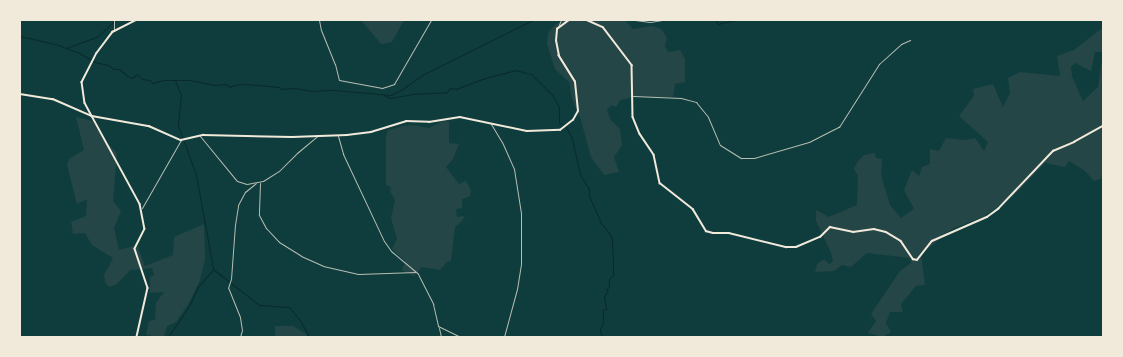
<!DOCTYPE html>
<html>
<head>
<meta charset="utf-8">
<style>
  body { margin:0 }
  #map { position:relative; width:1123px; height:357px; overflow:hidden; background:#0f3d3e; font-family:Cabin,sans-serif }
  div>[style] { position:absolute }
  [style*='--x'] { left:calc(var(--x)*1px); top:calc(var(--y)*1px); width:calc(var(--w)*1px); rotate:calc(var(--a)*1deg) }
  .green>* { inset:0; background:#244646 }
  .stream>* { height:1px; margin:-0.5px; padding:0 0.5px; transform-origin:0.5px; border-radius:0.5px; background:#0a2a2b }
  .minor>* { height:1px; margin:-0.5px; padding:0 0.5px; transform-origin:0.5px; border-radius:0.5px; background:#b8beb3 }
  .tertiary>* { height:1px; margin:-0.5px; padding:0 0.5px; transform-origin:0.5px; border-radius:0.5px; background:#b8beb3 }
  .secondary>* { height:1.5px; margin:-0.75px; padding:0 0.75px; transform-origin:0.75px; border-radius:0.75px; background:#f1e9da }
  span { translate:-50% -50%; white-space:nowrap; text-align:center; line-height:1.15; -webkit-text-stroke:3.5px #f1e9da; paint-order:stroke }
  .frame { position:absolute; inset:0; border:21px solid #f1e9da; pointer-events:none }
</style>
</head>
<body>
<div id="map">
  <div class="green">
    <i style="clip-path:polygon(361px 20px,404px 20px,392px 42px,381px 44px)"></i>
    <i style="clip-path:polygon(563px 20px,625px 20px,633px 29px,652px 26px,661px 29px,667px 38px,665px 46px,668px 52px,680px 50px,685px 59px,685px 82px,675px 84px,673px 97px,633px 97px,620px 100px,616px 107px,612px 105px,607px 109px,610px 119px,620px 129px,622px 145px,614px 157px,619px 172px,604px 175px,591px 157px,581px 120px,572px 99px,569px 82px,555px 69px,547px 44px,548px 33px,555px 25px)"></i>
    <i style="clip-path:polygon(evenodd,1101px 29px,1103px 31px,1103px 178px,1094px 181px,1085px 171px,1069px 161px,1065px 167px,1045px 163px,1013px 196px,983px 217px,952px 229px,921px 254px,925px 285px,916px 286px,901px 304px,903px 312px,890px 312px,886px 323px,891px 332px,883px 337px,868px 333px,876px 321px,871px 314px,900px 271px,911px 263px,910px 258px,867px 253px,851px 267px,842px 265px,834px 271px,815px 272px,817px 264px,824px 259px,829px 264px,833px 262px,831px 253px,816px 221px,816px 210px,829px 217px,857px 205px,858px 176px,854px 169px,858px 161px,864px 155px,875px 153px,876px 158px,882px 159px,881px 175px,890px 205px,901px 218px,914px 209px,904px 190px,912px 170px,919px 176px,922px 167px,930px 164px,930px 149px,939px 151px,946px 138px,965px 140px,975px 138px,984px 151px,988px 142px,959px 116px,974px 96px,973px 89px,993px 84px,1003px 107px,1010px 93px,1008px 78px,1020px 72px,1060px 76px,1057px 56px,1074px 50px,1101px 29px,1095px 52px,1103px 52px,1098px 87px,1083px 101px,1072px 76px,1071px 67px,1075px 63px,1091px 71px,1095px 52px)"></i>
    <i style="clip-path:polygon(76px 117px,93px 121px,109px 145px,117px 153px,113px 201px,121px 211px,114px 228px,119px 250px,137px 245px,145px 266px,173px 255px,174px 237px,204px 224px,205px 259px,200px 280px,189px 303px,176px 322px,167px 326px,164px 337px,146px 335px,149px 321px,155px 320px,156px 303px,164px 292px,150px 293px,150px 277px,154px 275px,152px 268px,130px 270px,117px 284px,109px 287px,105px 282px,104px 275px,113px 258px,92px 245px,85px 233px,73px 234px,71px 222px,86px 216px,87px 199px,77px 204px,67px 165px,69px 159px,84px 150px)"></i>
    <i style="clip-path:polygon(449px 121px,449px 143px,459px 144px,453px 159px,446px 167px,459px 184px,466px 181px,471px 190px,470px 196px,462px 199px,462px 208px,456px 209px,457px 217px,465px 216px,462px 221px,455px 227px,451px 261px,447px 262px,440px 270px,422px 267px,414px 276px,402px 270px,405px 261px,392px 249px,397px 239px,391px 218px,395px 200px,390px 191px,391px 187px,386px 185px,386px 137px,388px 130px,403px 126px,412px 125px,429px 128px,441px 122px)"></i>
    <i style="clip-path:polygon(275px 326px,293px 326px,306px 334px,307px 337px,275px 337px)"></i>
  </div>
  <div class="stream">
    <i style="--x:715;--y:20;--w:5;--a:53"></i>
    <i style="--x:718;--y:24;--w:17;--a:-13"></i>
    <i style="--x:20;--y:36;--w:39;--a:13"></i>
    <i style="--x:58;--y:45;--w:22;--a:21"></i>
    <i style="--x:79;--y:53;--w:18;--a:29"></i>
    <i style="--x:95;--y:62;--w:13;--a:13"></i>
    <i style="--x:108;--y:65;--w:7;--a:34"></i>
    <i style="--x:114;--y:69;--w:5;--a:0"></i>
    <i style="--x:119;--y:69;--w:11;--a:41"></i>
    <i style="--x:127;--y:76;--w:5;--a:22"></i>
    <i style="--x:132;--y:78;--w:6;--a:-39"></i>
    <i style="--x:137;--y:74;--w:7;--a:45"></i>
    <i style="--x:142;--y:79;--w:8;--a:7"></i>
    <i style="--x:150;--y:80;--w:4;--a:56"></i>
    <i style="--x:152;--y:83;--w:12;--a:-14"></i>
    <i style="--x:164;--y:80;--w:25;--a:0"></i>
    <i style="--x:189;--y:80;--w:26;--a:11"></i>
    <i style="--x:215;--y:85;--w:11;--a:-5"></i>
    <i style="--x:226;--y:84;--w:5;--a:37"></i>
    <i style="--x:230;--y:87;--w:4;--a:-27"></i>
    <i style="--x:234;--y:85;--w:11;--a:-5"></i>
    <i style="--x:245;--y:84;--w:34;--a:5"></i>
    <i style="--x:279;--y:87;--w:4;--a:34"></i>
    <i style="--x:282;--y:89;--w:13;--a:-4"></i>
    <i style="--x:295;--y:88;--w:17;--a:10"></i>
    <i style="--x:312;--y:91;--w:22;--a:-3"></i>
    <i style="--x:334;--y:90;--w:57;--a:5"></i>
    <i style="--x:391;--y:95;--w:11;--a:-27"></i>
    <i style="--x:401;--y:90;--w:28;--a:-35"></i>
    <i style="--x:424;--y:74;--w:122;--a:-26.4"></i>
    <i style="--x:66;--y:48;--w:33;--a:-20"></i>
    <i style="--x:97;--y:37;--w:25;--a:-43"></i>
    <i style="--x:175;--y:80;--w:16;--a:68"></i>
    <i style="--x:181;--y:95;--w:30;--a:96"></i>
    <i style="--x:178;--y:125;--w:53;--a:70.2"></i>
    <i style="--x:196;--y:175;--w:96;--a:79.7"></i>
    <i style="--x:213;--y:269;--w:58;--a:38"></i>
    <i style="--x:259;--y:305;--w:30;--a:4"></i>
    <i style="--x:289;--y:307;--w:17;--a:50"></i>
    <i style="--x:300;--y:320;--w:19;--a:62"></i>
    <i style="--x:384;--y:95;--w:7;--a:27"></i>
    <i style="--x:390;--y:98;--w:23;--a:-10"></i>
    <i style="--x:413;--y:94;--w:34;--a:-3"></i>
    <i style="--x:447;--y:92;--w:5;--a:-53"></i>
    <i style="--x:450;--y:88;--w:6;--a:9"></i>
    <i style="--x:456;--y:89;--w:28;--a:-21"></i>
    <i style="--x:482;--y:79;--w:34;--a:-15"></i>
    <i style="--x:515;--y:70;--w:16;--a:14"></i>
    <i style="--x:531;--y:74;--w:31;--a:45"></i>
    <i style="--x:553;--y:96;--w:13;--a:61"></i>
    <i style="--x:559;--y:107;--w:16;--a:90"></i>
    <i style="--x:559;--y:123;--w:6;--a:18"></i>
    <i style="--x:565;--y:125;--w:16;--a:63"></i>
    <i style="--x:572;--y:139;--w:37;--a:77"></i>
    <i style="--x:580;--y:175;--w:17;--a:57"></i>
    <i style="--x:589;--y:189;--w:7;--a:90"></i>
    <i style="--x:589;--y:196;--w:30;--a:66"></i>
    <i style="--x:601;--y:223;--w:13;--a:51"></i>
    <i style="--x:609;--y:233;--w:7;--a:63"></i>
    <i style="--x:612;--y:239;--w:36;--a:88"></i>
    <i style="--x:613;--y:275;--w:6;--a:135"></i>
    <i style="--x:609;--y:279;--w:7;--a:90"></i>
    <i style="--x:609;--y:286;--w:5;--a:127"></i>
    <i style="--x:606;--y:290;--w:2;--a:27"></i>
    <i style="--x:608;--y:291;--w:6;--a:129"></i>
    <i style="--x:604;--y:296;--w:13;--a:81"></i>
    <i style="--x:606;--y:309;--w:3;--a:162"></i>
    <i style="--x:603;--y:310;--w:12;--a:90"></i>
    <i style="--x:603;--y:322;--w:9;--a:111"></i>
    <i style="--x:600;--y:330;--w:7;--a:74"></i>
    <i style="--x:168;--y:337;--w:37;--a:-56"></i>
    <i style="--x:189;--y:306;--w:21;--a:-65"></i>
    <i style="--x:198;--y:287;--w:23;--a:-49"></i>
  </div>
  <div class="minor">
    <i style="--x:319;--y:20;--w:10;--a:79"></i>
    <i style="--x:321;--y:30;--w:37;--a:68"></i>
    <i style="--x:335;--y:64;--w:16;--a:76"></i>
    <i style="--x:339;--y:80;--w:44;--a:10.5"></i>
    <i style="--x:382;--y:88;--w:13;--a:-18"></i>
    <i style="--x:394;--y:84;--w:74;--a:-60"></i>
    <i style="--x:635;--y:20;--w:15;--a:8"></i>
    <i style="--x:650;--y:22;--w:12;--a:-9"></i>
    <i style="--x:558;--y:27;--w:8;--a:-67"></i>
    <i style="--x:114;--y:31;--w:11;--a:-90"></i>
    <i style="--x:633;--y:96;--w:48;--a:2.4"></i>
    <i style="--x:681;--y:98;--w:16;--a:15"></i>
    <i style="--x:696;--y:102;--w:19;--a:51"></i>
    <i style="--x:708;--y:117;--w:30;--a:67"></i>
    <i style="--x:720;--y:145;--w:25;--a:32"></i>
    <i style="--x:741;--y:158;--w:13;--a:0"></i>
    <i style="--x:754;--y:158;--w:57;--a:-16.2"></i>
    <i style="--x:809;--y:142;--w:34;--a:-27"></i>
    <i style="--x:839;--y:127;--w:75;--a:-57.6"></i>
    <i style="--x:879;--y:64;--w:30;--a:-42"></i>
    <i style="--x:901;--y:44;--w:10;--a:-24"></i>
    <i style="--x:200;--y:136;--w:58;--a:50.6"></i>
    <i style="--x:237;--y:181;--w:10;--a:17"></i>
    <i style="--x:247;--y:184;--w:16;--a:-11"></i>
    <i style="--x:263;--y:181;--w:19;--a:-32"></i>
    <i style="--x:279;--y:171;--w:25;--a:-45"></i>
    <i style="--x:297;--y:153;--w:26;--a:-40"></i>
    <i style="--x:338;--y:136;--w:19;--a:74"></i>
    <i style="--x:343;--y:154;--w:96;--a:64.8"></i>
    <i style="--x:384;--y:241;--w:12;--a:55"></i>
    <i style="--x:391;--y:251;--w:35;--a:40"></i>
    <i style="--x:418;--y:274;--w:34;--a:63"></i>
    <i style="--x:433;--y:304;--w:23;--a:77"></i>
    <i style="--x:438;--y:326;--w:25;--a:26"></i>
    <i style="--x:260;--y:183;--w:32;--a:92"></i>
    <i style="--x:259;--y:215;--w:15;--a:62"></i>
    <i style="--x:266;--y:228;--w:19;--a:47"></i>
    <i style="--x:279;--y:242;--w:26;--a:32"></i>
    <i style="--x:301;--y:256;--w:24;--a:24"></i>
    <i style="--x:323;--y:266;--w:36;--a:13"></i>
    <i style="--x:358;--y:274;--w:58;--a:-2"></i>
    <i style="--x:142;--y:208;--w:78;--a:-60.2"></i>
    <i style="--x:439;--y:328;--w:9;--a:77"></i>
    <i style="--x:240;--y:337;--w:7;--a:-74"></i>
    <i style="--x:242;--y:330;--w:13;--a:-99"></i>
    <i style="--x:240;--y:317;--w:31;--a:-112"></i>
    <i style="--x:228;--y:288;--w:9;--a:-72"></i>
    <i style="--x:231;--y:279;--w:54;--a:-85.8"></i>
    <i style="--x:235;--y:225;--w:20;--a:-81"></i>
    <i style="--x:238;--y:205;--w:15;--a:-62"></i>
    <i style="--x:245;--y:192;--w:14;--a:-39"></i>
  </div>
  <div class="tertiary">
    <i style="--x:491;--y:124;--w:21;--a:59"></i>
    <i style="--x:502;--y:142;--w:30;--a:66"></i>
    <i style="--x:514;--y:169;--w:45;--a:81"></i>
    <i style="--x:521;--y:213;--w:51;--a:90"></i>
    <i style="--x:521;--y:264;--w:25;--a:99"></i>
    <i style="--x:517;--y:289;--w:50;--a:105.2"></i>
  </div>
  <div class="secondary">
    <i style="--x:137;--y:20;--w:27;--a:153"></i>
    <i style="--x:113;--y:32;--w:26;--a:127"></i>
    <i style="--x:97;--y:53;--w:33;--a:117"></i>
    <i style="--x:82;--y:82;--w:21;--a:82"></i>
    <i style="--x:85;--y:103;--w:15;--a:62"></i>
    <i style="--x:92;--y:116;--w:58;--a:10"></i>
    <i style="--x:149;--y:126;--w:35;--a:24"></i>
    <i style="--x:181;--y:140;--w:23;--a:-13"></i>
    <i style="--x:203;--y:135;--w:89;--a:1.3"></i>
    <i style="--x:292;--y:137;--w:55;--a:-2.1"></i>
    <i style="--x:347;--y:135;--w:24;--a:-7"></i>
    <i style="--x:371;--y:132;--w:37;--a:-17"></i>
    <i style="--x:406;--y:121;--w:23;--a:2"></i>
    <i style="--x:429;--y:122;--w:31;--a:-9"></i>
    <i style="--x:460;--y:117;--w:68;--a:11.8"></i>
    <i style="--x:527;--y:131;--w:33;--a:-2"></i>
    <i style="--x:560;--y:130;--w:16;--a:-38"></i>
    <i style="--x:573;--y:120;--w:10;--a:-61"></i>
    <i style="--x:578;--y:111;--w:29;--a:-96"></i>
    <i style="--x:575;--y:82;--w:31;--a:-122"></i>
    <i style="--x:559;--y:56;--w:15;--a:-101"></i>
    <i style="--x:556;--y:41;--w:12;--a:-85"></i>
    <i style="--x:557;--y:29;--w:15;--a:-37"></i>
    <i style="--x:587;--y:20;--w:17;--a:24"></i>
    <i style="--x:603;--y:27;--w:48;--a:52.7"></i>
    <i style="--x:632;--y:65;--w:52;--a:88.9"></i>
    <i style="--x:633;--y:117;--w:18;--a:68"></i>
    <i style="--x:640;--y:134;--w:25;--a:56"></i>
    <i style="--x:654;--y:155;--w:29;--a:78"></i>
    <i style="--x:660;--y:183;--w:42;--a:38.2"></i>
    <i style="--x:693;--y:209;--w:26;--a:59"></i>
    <i style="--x:706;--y:231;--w:7;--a:16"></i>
    <i style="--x:713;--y:233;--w:16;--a:0"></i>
    <i style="--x:729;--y:233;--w:59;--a:13.8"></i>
    <i style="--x:786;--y:247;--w:10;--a:0"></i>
    <i style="--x:796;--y:247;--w:26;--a:-23"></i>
    <i style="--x:820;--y:237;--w:14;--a:-45"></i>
    <i style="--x:830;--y:227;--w:24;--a:12"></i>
    <i style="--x:853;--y:232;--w:21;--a:-8"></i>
    <i style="--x:874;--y:229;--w:12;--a:14"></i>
    <i style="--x:886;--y:232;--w:17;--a:31"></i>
    <i style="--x:901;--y:241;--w:22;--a:56"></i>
    <i style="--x:913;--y:259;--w:4;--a:14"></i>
    <i style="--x:917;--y:260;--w:24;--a:-52"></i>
    <i style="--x:932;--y:241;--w:60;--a:-23.6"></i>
    <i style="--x:987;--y:217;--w:14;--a:-36"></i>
    <i style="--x:998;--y:209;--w:80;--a:-46.5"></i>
    <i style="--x:1053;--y:151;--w:23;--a:-23"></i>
    <i style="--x:1074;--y:142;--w:33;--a:-29"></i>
    <i style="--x:20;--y:94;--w:33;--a:9"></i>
    <i style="--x:53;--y:99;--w:43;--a:23.6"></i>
    <i style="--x:92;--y:116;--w:100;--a:61.4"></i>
    <i style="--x:140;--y:204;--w:25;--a:79"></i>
    <i style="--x:145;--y:229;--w:22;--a:117"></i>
    <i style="--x:135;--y:249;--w:41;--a:71.6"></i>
    <i style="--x:148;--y:288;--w:50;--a:102.7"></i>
  </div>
  <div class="frame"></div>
</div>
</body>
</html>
